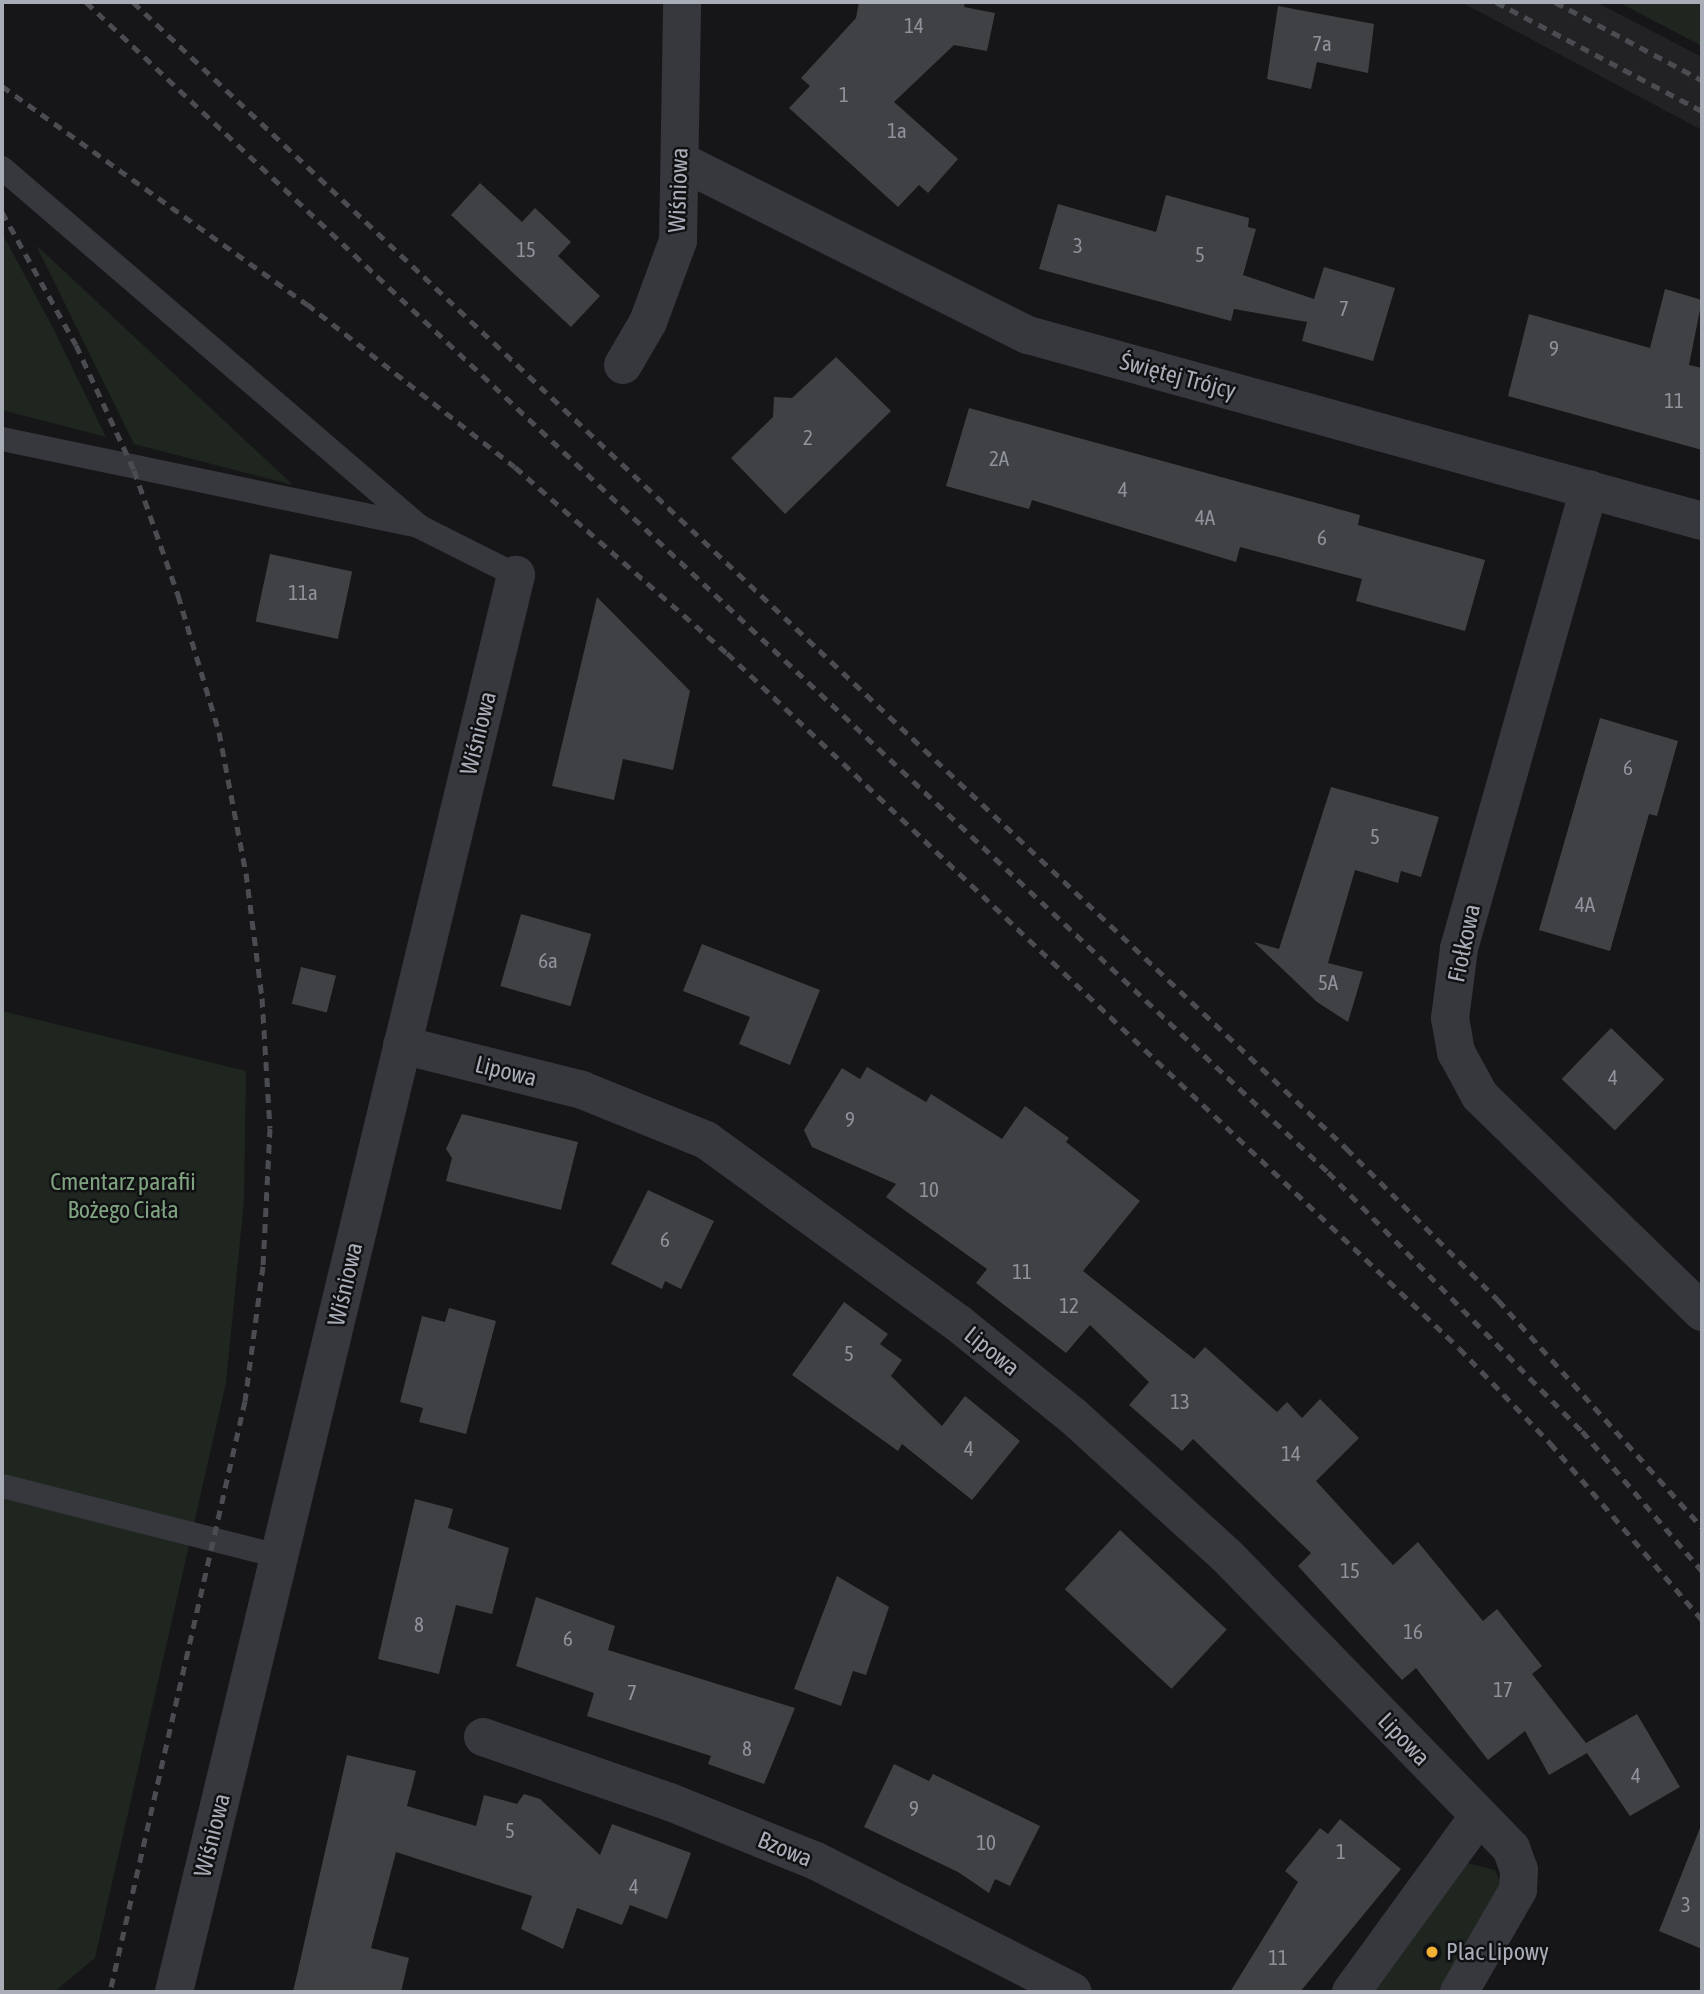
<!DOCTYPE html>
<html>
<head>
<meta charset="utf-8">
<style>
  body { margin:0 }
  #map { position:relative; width:1704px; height:1994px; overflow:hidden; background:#161618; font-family:"Asap Condensed",sans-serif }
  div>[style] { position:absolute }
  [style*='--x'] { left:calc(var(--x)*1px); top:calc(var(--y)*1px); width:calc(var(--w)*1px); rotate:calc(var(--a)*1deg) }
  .built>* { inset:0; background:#222225 }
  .green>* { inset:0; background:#1e261f }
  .building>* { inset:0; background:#404145; transform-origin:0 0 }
  .service>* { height:24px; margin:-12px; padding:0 12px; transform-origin:12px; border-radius:12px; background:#37383d }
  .minor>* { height:38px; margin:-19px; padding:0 19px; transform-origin:19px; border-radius:19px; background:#37383d }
  .rail>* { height:5px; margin-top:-2.5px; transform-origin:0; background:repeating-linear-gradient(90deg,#4a4c52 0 9px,transparent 0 16px) }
  .dots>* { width:19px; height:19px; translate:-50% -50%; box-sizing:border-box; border:4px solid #111113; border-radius:50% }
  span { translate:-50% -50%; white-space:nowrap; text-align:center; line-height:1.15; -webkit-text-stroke:5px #111113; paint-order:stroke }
  .number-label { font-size:21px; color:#8e929b }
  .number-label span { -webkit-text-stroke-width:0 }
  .street-label { font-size:24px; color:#a8adb8 }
  .park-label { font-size:24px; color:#7fa381 }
  .poi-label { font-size:24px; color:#a8adb8 }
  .left { translate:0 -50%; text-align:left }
  .frame { position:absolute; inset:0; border:4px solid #a8adb8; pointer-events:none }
</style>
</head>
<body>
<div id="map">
  <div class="built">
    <i style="clip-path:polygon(1461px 2px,1596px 2px,1702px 57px,1702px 130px)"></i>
  </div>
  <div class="green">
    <i style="clip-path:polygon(1618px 2px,1702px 2px,1702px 46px)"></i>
    <i style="clip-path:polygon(2px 233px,51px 324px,106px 437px,2px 410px)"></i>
    <i style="clip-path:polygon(36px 245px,293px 485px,134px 444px)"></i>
    <i style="clip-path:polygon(2px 1011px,246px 1071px,244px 1201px,226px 1383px,95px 1958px,54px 1992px,2px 1992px)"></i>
    <i style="clip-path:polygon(1467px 1863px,1495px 1870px,1503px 1889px,1448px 1992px,1363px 1992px)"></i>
  </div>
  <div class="building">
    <i style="clip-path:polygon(859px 2px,965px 2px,964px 7px,995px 13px,987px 51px,954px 45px,894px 102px,958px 159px,928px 193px,919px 185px,898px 207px,789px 108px,810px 86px,801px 78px,856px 18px)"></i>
    <i style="clip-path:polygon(1278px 6px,1374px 24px,1368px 73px,1317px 62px,1311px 89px,1267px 79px)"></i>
    <i style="clip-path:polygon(480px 183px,522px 222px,535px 208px,571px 242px,558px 256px,600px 296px,571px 327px,451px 215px)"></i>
    <i style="clip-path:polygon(1166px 195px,1249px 218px,1248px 227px,1256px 229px,1243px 275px,1314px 299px,1324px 267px,1395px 288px,1373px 361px,1302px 341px,1307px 322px,1234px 309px,1231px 321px,1039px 269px,1058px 204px,1156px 232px)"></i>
    <i style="clip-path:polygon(1665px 289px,1702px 300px,1689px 365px,1702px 368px,1702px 450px,1508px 396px,1529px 314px,1650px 348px)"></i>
    <i style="clip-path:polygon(836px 357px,891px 411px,785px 514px,731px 458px,773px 417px,774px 397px,792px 398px)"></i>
    <i style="clip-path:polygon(969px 408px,1360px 515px,1358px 525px,1485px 560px,1465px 631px,1356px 601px,1362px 579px,1240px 547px,1236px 562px,1032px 500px,1029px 509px,946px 486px)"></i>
    <i style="left:270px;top:554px;width:84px;height:69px;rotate:12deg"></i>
    <i style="clip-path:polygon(597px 597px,690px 691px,673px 770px,623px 759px,614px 800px,552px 786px)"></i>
    <i style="clip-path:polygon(1600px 718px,1678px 741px,1657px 816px,1649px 814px,1610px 951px,1539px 930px)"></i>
    <i style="clip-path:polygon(1331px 787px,1439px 817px,1421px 877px,1401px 871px,1398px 883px,1355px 870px,1328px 963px,1363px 972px,1348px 1022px,1317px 1002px,1254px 942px,1279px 949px)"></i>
    <i style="left:521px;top:914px;width:73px;height:75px;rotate:16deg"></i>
    <i style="clip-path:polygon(702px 944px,820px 990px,790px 1065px,739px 1044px,750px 1017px,683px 991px)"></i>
    <i style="left:301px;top:967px;width:36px;height:38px;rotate:14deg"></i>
    <i style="left:1611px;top:1028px;width:74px;height:71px;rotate:44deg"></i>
    <i style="clip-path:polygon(867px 1067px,926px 1102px,931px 1094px,1002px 1139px,1025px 1106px,1069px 1138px,1066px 1142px,1140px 1201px,1083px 1271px,1194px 1359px,1205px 1347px,1277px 1412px,1287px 1402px,1302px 1418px,1320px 1399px,1359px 1438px,1316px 1481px,1393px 1565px,1418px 1542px,1483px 1621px,1497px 1609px,1542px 1666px,1532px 1674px,1586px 1743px,1637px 1714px,1680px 1787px,1630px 1816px,1587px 1753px,1549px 1775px,1525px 1731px,1488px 1760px,1416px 1668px,1402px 1680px,1298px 1566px,1311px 1553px,1193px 1439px,1182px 1451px,1129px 1405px,1149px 1382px,1090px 1325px,1066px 1353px,976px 1283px,987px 1269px,886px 1197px,896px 1184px,812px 1147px,804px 1130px,842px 1068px,860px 1079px)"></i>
    <i style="clip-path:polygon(462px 1114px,578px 1142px,561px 1210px,446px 1181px,452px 1158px,446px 1149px)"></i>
    <i style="clip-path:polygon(648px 1190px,714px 1221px,681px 1289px,665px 1281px,662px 1289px,611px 1264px)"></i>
    <i style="clip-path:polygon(844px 1302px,888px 1334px,880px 1344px,902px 1360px,891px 1376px,942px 1426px,965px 1396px,1020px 1441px,972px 1500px,902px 1444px,898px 1451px,792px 1375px)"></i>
    <i style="clip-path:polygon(449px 1308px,496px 1321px,466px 1434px,419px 1422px,423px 1408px,400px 1402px,422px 1316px,445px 1322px)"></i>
    <i style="clip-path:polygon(415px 1499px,453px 1509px,448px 1528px,509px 1548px,492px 1614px,456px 1605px,439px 1674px,378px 1659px)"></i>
    <i style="left:1120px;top:1530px;width:146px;height:81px;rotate:43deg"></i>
    <i style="clip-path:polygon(837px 1576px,889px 1607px,866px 1675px,853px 1671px,841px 1706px,794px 1689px)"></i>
    <i style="clip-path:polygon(536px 1597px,615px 1626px,608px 1650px,795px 1708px,764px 1784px,708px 1764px,711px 1756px,587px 1716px,594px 1693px,516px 1666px)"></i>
    <i style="clip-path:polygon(347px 1755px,416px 1771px,407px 1806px,476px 1826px,484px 1795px,517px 1804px,524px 1794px,540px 1799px,600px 1855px,612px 1824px,691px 1853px,667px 1919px,630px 1905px,622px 1925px,577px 1908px,563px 1949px,521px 1929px,532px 1896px,396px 1852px,371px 1948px,409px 1958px,401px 1992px,293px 1992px)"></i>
    <i style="clip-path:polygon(894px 1764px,929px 1781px,933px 1774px,1040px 1826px,1010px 1886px,995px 1879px,989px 1893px,958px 1872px,864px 1827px)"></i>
    <i style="clip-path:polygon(1340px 1819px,1401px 1869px,1300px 1992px,1230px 1992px,1298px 1882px,1285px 1871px,1320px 1828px,1328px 1834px)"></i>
    <i style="clip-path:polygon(1700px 1828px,1702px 1828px,1702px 1949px,1659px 1931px)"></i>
  </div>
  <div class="service">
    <i style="--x:2;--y:168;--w:551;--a:40.66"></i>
    <i style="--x:420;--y:527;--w:107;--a:26.6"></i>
    <i style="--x:2;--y:439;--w:426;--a:11.8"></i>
    <i style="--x:2;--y:1486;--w:286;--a:14.2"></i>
  </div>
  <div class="minor">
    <i style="--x:680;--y:161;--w:389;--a:26.6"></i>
    <i style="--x:1028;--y:335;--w:699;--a:15.43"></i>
    <i style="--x:623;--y:365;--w:50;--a:-59.8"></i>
    <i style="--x:648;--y:322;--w:86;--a:-69.7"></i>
    <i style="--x:678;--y:241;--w:239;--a:-89"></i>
    <i style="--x:1589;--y:489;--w:478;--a:105.8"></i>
    <i style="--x:1459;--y:949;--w:70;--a:97.4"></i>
    <i style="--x:1450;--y:1018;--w:35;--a:80"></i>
    <i style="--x:1456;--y:1052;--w:50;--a:61.4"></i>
    <i style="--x:1480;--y:1096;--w:310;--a:44.2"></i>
    <i style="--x:402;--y:1045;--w:186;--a:14"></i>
    <i style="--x:582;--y:1090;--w:134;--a:22"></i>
    <i style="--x:706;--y:1140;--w:311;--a:36"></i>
    <i style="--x:958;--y:1323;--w:148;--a:39"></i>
    <i style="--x:1073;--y:1416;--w:207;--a:42.3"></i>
    <i style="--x:1226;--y:1555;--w:409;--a:45.8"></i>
    <i style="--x:1511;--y:1848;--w:23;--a:70"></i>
    <i style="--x:1519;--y:1870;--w:20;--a:93"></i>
    <i style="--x:1518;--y:1890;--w:118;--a:120"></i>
    <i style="--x:483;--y:1737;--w:198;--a:19.2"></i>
    <i style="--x:670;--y:1802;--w:157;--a:22"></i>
    <i style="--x:816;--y:1861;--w:288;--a:27"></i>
    <i style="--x:174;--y:1992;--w:1458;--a:-76.43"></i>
    <i style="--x:1351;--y:1992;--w:216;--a:-54"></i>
  </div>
  <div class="rail">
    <i style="--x:86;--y:2;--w:1706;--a:43.29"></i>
    <i style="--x:1328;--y:1172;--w:363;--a:45.6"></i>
    <i style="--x:1582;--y:1431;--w:184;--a:49.4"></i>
    <i style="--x:133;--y:2;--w:1669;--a:43.37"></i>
    <i style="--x:1346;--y:1148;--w:215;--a:45"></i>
    <i style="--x:1498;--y:1300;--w:305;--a:48.1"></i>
    <i style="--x:1496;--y:2;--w:233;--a:27.9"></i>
    <i style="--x:1555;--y:2;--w:166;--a:28"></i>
    <i style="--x:2;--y:86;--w:375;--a:35.6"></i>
    <i style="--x:307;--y:304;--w:264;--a:38.1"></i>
    <i style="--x:515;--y:467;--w:282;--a:41.3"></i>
    <i style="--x:727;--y:653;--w:1009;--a:43.51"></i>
    <i style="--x:1459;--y:1348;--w:132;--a:46.2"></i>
    <i style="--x:1550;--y:1443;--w:233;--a:49.3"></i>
    <i style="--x:2;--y:212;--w:152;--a:60.9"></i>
    <i style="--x:76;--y:345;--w:138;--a:65.1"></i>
    <i style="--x:134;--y:470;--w:133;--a:70.6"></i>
    <i style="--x:178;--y:595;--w:143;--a:73.3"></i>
    <i style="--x:219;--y:732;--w:144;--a:79.2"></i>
    <i style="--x:246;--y:873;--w:126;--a:82.7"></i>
    <i style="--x:262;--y:998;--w:130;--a:86.5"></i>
    <i style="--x:270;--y:1128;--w:138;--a:92.9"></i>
    <i style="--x:263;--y:1266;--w:136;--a:97.6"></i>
    <i style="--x:245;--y:1401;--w:606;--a:102.87"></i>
  </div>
  <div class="dots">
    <i style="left:1432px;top:1952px;background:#f2b134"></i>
  </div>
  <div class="number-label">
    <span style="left:914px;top:25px">14</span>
    <span style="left:1322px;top:43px">7a</span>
    <span style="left:844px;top:94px">1</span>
    <span style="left:897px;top:130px">1a</span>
    <span style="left:1078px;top:245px">3</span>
    <span style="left:526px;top:249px">15</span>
    <span style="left:1200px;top:254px">5</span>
    <span style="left:1344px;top:308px">7</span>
    <span style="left:1554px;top:348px">9</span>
    <span style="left:1674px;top:400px">11</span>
    <span style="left:808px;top:437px">2</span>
    <span style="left:999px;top:458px">2A</span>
    <span style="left:1123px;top:489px">4</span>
    <span style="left:1205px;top:517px">4A</span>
    <span style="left:1322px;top:537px">6</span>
    <span style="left:303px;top:592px">11a</span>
    <span style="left:1628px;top:767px">6</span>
    <span style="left:1375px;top:836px">5</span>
    <span style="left:1585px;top:904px">4A</span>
    <span style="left:548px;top:960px">6a</span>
    <span style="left:1328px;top:982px">5A</span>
    <span style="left:1613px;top:1077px">4</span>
    <span style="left:850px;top:1119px">9</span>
    <span style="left:929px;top:1189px">10</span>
    <span style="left:665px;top:1239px">6</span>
    <span style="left:1022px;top:1271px">11</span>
    <span style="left:1069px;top:1305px">12</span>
    <span style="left:849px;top:1353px">5</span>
    <span style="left:1180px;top:1401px">13</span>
    <span style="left:969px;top:1448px">4</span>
    <span style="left:1291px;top:1453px">14</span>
    <span style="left:1350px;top:1570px">15</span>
    <span style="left:419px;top:1624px">8</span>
    <span style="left:1413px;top:1631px">16</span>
    <span style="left:568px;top:1638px">6</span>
    <span style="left:1503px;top:1689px">17</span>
    <span style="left:632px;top:1692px">7</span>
    <span style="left:747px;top:1748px">8</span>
    <span style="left:1636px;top:1775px">4</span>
    <span style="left:914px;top:1808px">9</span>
    <span style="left:510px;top:1830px">5</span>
    <span style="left:986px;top:1842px">10</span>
    <span style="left:1341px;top:1851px">1</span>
    <span style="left:634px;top:1886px">4</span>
    <span style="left:1686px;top:1904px">3</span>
    <span style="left:1278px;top:1957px">11</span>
  </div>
  <div class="street-label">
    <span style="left:678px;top:190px;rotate:-88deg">Wiśniowa</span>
    <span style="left:1178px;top:376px;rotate:15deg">Świętej Trójcy</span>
    <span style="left:478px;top:733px;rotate:-76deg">Wiśniowa</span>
    <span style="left:1464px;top:943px;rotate:-78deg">Fiołkowa</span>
    <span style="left:506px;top:1071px;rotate:14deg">Lipowa</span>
    <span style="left:345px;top:1284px;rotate:-77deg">Wiśniowa</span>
    <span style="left:992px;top:1351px;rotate:39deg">Lipowa</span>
    <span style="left:1404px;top:1739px;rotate:46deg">Lipowa</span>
    <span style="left:212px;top:1835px;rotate:-76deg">Wiśniowa</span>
    <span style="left:785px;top:1849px;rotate:22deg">Bzowa</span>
  </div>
  <div class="park-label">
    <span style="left:123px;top:1196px">Cmentarz parafii<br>Bożego Ciała</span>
  </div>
  <div class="poi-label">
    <span class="left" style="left:1446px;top:1952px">Plac Lipowy</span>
  </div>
  <div class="frame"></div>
</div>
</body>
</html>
